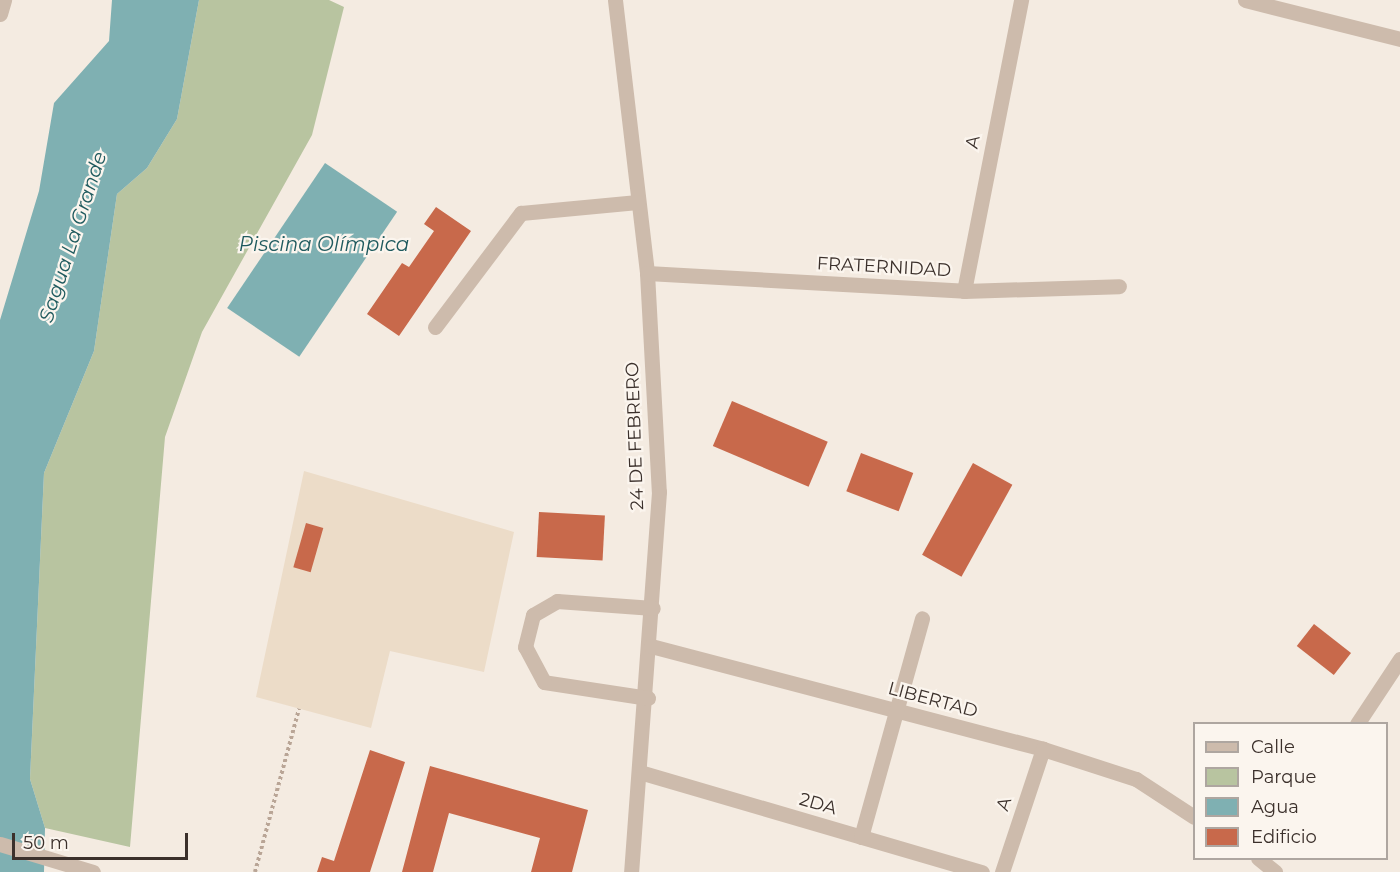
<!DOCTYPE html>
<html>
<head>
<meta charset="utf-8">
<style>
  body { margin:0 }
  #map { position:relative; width:1400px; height:872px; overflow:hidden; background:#f4ebe1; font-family:Montserrat,sans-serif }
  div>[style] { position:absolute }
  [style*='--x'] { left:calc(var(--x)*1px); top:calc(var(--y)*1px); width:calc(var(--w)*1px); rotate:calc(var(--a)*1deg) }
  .green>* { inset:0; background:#b8c4a0 }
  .plaza>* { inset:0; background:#ecdcc8 }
  .water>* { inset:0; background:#7fb0b2; transform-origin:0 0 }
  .building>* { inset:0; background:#c8694b; transform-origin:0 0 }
  .path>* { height:4px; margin-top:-2px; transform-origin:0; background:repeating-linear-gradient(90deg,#b9a596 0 3px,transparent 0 6px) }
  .minor>* { height:15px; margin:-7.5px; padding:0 7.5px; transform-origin:7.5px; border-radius:7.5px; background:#cdbbac }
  span { translate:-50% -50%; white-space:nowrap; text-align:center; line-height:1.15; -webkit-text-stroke:4.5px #fbf5ee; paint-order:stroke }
  .street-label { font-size:18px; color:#3b302b }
  .water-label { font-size:20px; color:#1f5a5e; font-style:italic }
  .legend { position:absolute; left:1193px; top:722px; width:195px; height:138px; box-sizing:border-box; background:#fbf5ee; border:2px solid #aea6a0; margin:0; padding:8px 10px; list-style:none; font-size:18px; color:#3b302b }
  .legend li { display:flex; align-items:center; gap:12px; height:30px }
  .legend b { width:30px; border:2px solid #aea6a0 }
  .scale { position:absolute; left:12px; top:833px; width:176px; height:27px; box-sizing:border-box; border:3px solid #3b302b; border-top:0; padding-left:8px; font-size:18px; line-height:21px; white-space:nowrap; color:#3b302b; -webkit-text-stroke:4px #fbf5ee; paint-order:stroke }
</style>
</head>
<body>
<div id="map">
  <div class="green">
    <i style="clip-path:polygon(199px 0,329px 0,344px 7px,312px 135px,202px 332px,165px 437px,130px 847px,45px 828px,30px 779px,44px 473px,94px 351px,117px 194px,147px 168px,177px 119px)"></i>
  </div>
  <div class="plaza">
    <i style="clip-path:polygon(304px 471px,514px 532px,484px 672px,390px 651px,371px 728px,256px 697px)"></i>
  </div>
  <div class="water">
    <i style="clip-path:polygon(112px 0,199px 0,177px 119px,147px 168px,117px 194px,94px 351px,44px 473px,30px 779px,45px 828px,44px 872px,0 872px,0 320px,39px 191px,54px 103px,109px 41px)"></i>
    <i style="left:325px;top:163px;width:87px;height:175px;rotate:34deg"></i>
  </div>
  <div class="building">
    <i style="clip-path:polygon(436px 207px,471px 231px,399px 336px,367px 314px,402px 263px,409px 267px,434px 231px,424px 224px)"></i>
    <i style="left:732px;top:401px;width:104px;height:49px;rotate:23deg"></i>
    <i style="left:861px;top:453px;width:56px;height:41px;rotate:21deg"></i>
    <i style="left:973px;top:463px;width:45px;height:105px;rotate:29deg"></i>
    <i style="left:539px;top:512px;width:66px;height:45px;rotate:3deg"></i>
    <i style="left:306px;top:523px;width:18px;height:46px;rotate:16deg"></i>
    <i style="left:1314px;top:624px;width:47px;height:28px;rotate:38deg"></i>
    <i style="clip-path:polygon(370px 750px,405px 762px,370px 872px,317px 872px,322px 857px,334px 861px)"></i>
    <i style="clip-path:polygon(430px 766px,588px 810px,572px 872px,531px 872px,540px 838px,449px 813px,433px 872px,402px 872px)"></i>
  </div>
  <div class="path">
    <i style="--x:255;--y:872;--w:169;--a:-74.9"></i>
  </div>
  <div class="minor">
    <i style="--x:615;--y:0;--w:275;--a:83.3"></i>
    <i style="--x:647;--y:273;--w:219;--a:86.9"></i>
    <i style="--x:659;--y:492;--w:381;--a:94.2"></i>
    <i style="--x:1245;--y:0;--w:160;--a:14.1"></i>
    <i style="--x:0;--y:14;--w:15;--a:-74"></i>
    <i style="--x:647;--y:273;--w:318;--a:3.2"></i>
    <i style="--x:964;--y:291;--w:155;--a:-1.8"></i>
    <i style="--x:964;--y:291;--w:297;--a:-78.9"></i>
    <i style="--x:435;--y:327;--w:143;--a:-53"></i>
    <i style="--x:521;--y:213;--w:117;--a:-5.4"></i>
    <i style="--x:651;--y:646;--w:405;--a:14.7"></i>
    <i style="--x:1043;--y:749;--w:98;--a:17.9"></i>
    <i style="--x:1136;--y:779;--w:69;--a:33.2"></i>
    <i style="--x:648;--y:698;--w:105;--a:-171.3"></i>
    <i style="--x:544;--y:682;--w:40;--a:-118"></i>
    <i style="--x:525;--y:647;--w:33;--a:-76"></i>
    <i style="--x:533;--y:615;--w:28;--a:-30"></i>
    <i style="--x:557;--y:601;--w:96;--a:4.2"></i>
    <i style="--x:1357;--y:724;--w:78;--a:-56.5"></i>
    <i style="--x:643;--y:773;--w:353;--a:16.3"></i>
    <i style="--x:861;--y:837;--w:227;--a:-74.4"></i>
    <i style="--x:0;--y:844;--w:97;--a:16.8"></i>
    <i style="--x:1258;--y:858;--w:22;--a:39"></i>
    <i style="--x:1002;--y:872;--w:130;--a:-71.6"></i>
  </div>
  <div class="street-label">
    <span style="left:973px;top:142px;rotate:-79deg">A</span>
    <span style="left:884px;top:267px;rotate:3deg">FRATERNIDAD</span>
    <span style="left:635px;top:436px;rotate:-92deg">24 DE FEBRERO</span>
    <span style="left:933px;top:700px;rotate:15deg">LIBERTAD</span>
    <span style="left:818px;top:804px;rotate:16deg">2DA</span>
    <span style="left:1004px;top:804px;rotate:-72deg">A</span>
  </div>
  <div class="water-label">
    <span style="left:73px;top:237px;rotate:-72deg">Sagua La Grande</span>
    <span style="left:324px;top:244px">Piscina Olímpica</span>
  </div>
  <ul class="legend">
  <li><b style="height:8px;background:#cdbbac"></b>Calle</li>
  <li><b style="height:16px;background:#b8c4a0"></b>Parque</li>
  <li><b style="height:16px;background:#7fb0b2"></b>Agua</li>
  <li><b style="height:16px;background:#c8694b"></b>Edificio</li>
  </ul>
  <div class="scale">50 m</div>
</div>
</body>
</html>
